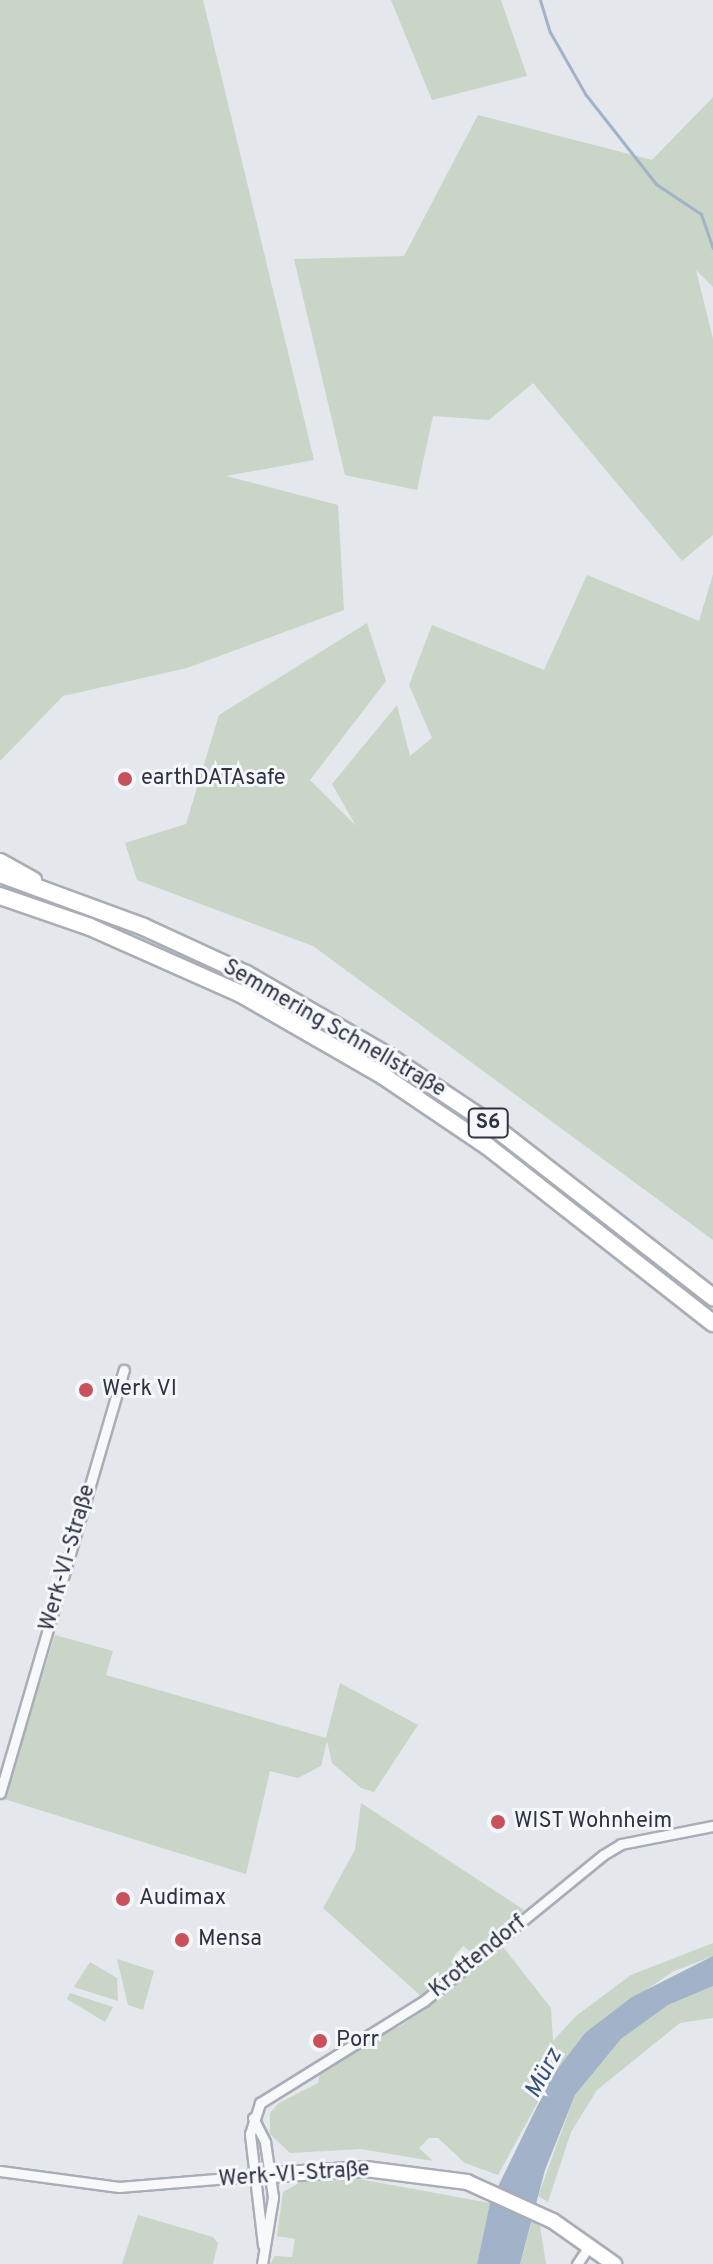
<!DOCTYPE html>
<html>
<head>
<meta charset="utf-8">
<style>
  body { margin:0 }
  #map { position:relative; width:713px; height:2264px; overflow:hidden; background:#e4e7eb; font-family:Overpass,sans-serif }
  div>[style] { position:absolute }
  [style*='--x'] { left:calc(var(--x)*1px); top:calc(var(--y)*1px); width:calc(var(--w)*1px); rotate:calc(var(--a)*1deg) }
  .green>* { inset:0; background:#c9d5c6 }
  .water>* { inset:0; background:#a1b2c9 }
  .stream>* { height:3px; margin:-1.5px; padding:0 1.5px; transform-origin:1.5px; border-radius:1.5px; background:#a1b2c9 }
  .roads { filter:drop-shadow(2px 0 #a9adb5) drop-shadow(-2px 0 #a9adb5) drop-shadow(0 2px #a9adb5) drop-shadow(0 -2px #a9adb5) }
  .minor>* { height:9px; margin:-4.5px; padding:0 4.5px; transform-origin:4.5px; border-radius:4.5px; background:#f7f8fa }
  .secondary>* { height:14px; margin:-7px; padding:0 7px; transform-origin:7px; border-radius:7px; background:#fff }
  .motorway>* { height:16px; margin:-8px; padding:0 8px; transform-origin:8px; border-radius:8px; background:#fff }
  .dots>* { width:22px; height:22px; translate:-50% -50%; box-sizing:border-box; border:4px solid #f4f6f9; border-radius:50% }
  span { translate:-50% -50%; white-space:nowrap; text-align:center; line-height:1.15; -webkit-text-stroke:6px #f4f6f9; paint-order:stroke }
  .shield-label span { padding:2px 6px; background:#f4f6f9; border:2px solid; border-radius:6px; -webkit-text-stroke-width:0 }
  .shield-label { font-size:20px; color:#2c3343; font-weight:700 }
  .poi-label { font-size:22px; color:#2c3343 }
  .left { translate:0 -50%; text-align:left }
  .street-label { font-size:22px; color:#2c3343 }
  .water-label { font-size:24px; color:#385076; font-style:italic }
</style>
</head>
<body>
<div id="map">
  <div class="green">
    <i style="clip-path:polygon(0 0,203px 0,314px 460px,226px 476px,338px 505px,344px 610px,187px 668px,63px 696px,0 761px)"></i>
    <i style="clip-path:polygon(391px 0,501px 0,527px 76px,432px 100px)"></i>
    <i style="clip-path:polygon(713px 97px,713px 287px,696px 270px,713px 339px,713px 535px,682px 561px,533px 383px,489px 420px,433px 416px,417px 490px,345px 475px,294px 259px,404px 256px,478px 115px,652px 160px)"></i>
    <i style="clip-path:polygon(713px 574px,713px 1240px,313px 946px,137px 880px,125px 843px,186px 824px,219px 715px,367px 623px,386px 681px,310px 780px,356px 826px,332px 784px,397px 705px,410px 756px,432px 738px,409px 685px,432px 625px,544px 670px,587px 575px,699px 621px)"></i>
    <i style="clip-path:polygon(55px 1635px,113px 1651px,106px 1675px,326px 1738px,340px 1683px,418px 1725px,374px 1792px,361px 1788px,332px 1763px,327px 1741px,321px 1766px,298px 1778px,270px 1771px,246px 1874px,4px 1799px)"></i>
    <i style="clip-path:polygon(361px 1803px,524px 1910px,474px 1954px,463px 1946px,454px 1956px,463px 1962px,422px 1997px,323px 1908px,355px 1850px)"></i>
    <i style="clip-path:polygon(713px 1943px,713px 1956px,672px 1972px,585px 2033px,552px 2076px,498px 2175px,465px 2163px,438px 2138px,429px 2138px,419px 2148px,433px 2161px,361px 2149px,290px 2153px,270px 2134px,270px 2113px,279px 2103px,318px 2083px,320px 2074px,391px 2025px,399px 2027px,437px 2001px,503px 1947px,551px 2008px,553px 2041px,576px 2016px,631px 1975px)"></i>
    <i style="clip-path:polygon(117px 1959px,154px 1971px,143px 2010px,128px 2005px)"></i>
    <i style="clip-path:polygon(90px 1962px,117px 1978px,118px 2001px,74px 1987px)"></i>
    <i style="clip-path:polygon(713px 1986px,713px 2018px,680px 2023px,597px 2090px,571px 2132px,548px 2202px,538px 2196px,575px 2095px,621px 2039px,668px 2005px)"></i>
    <i style="clip-path:polygon(70px 1993px,113px 2007px,105px 2022px,67px 1999px)"></i>
    <i style="clip-path:polygon(310px 2177px,359px 2179px,490px 2203px,477px 2264px,270px 2264px,275px 2256px,292px 2257px,295px 2239px,277px 2236px,283px 2192px)"></i>
    <i style="clip-path:polygon(138px 2215px,213px 2237px,218px 2243px,213px 2264px,122px 2264px)"></i>
    <i style="clip-path:polygon(532px 2221px,540px 2226px,546px 2264px,520px 2264px)"></i>
  </div>
  <div class="water">
    <i style="clip-path:polygon(713px 1956px,713px 1986px,668px 2005px,621px 2039px,575px 2095px,545px 2170px,520px 2264px,477px 2264px,490px 2203px,552px 2076px,585px 2033px,632px 1997px)"></i>
  </div>
  <div class="stream">
    <i style="--x:540;--y:0;--w:34;--a:73"></i>
    <i style="--x:550;--y:32;--w:73;--a:60.3"></i>
    <i style="--x:586;--y:95;--w:113;--a:51.8"></i>
    <i style="--x:656;--y:184;--w:54;--a:33.7"></i>
    <i style="--x:701;--y:214;--w:36;--a:71"></i>
  </div>
  <div class="roads">
    <div class="minor">
      <i style="--x:0;--y:1793;--w:441;--a:-73.7"></i>
      <i style="--x:253;--y:2118;--w:27;--a:63"></i>
      <i style="--x:265;--y:2142;--w:56;--a:81.7"></i>
      <i style="--x:273;--y:2197;--w:68;--a:99.3"></i>
      <i style="--x:0;--y:2171;--w:120;--a:7.7"></i>
      <i style="--x:119;--y:2187;--w:134;--a:-4.7"></i>
      <i style="--x:263;--y:2245;--w:112;--a:-96.7"></i>
      <i style="--x:250;--y:2134;--w:33;--a:-72"></i>
      <i style="--x:260;--y:2103;--w:193;--a:-31.9"></i>
      <i style="--x:424;--y:2001;--w:231;--a:-39.2"></i>
      <i style="--x:603;--y:1855;--w:21;--a:-31"></i>
      <i style="--x:621;--y:1844;--w:94;--a:-11.1"></i>
      <i style="--x:577;--y:2264;--w:22;--a:-56"></i>
    </div>
    <div class="secondary">
      <i style="--x:253;--y:2176;--w:113;--a:-3.5"></i>
      <i style="--x:366;--y:2169;--w:102;--a:7.3"></i>
      <i style="--x:467;--y:2182;--w:94;--a:24.4"></i>
      <i style="--x:553;--y:2221;--w:75;--a:35.2"></i>
    </div>
    <div class="motorway">
      <i style="--x:0;--y:862;--w:38;--a:29"></i>
      <i style="--x:0;--y:874;--w:153;--a:20.2"></i>
      <i style="--x:144;--y:927;--w:112;--a:24.7"></i>
      <i style="--x:246;--y:974;--w:166;--a:30"></i>
      <i style="--x:390;--y:1057;--w:124;--a:33.8"></i>
      <i style="--x:493;--y:1126;--w:279;--a:37.9"></i>
      <i style="--x:0;--y:896;--w:95;--a:19"></i>
      <i style="--x:90;--y:927;--w:165;--a:23.9"></i>
      <i style="--x:241;--y:994;--w:163;--a:29.9"></i>
      <i style="--x:382;--y:1075;--w:127;--a:34.1"></i>
      <i style="--x:487;--y:1146;--w:287;--a:38.1"></i>
    </div>
  </div>
  <div class="dots">
    <i style="left:125px;top:779px;background:#c9515c"></i>
    <i style="left:86px;top:1390px;background:#c9515c"></i>
    <i style="left:498px;top:1822px;background:#c9515c"></i>
    <i style="left:123px;top:1899px;background:#c9515c"></i>
    <i style="left:182px;top:1940px;background:#c9515c"></i>
    <i style="left:320px;top:2041px;background:#c9515c"></i>
  </div>
  <div class="shield-label">
    <span style="left:488px;top:1123px">S6</span>
  </div>
  <div class="poi-label">
    <span class="left" style="left:141px;top:779px">earthDATAsafe</span>
    <span class="left" style="left:102px;top:1390px">Werk VI</span>
    <span class="left" style="left:514px;top:1822px">WIST Wohnheim</span>
    <span class="left" style="left:139px;top:1899px">Audimax</span>
    <span class="left" style="left:198px;top:1940px">Mensa</span>
    <span class="left" style="left:336px;top:2041px">Porr</span>
  </div>
  <div class="street-label">
    <span style="left:334px;top:1029px;rotate:30deg">Semmering Schnellstraße</span>
    <span style="left:68px;top:1558px;rotate:-74deg">Werk-VI-Straße</span>
    <span style="left:478px;top:1957px;rotate:-39deg">Krottendorf</span>
    <span style="left:294px;top:2175px;rotate:-4deg">Werk-VI-Straße</span>
  </div>
  <div class="water-label">
    <span style="left:545px;top:2074px;rotate:-62deg">Mürz</span>
  </div>
</div>
</body>
</html>
